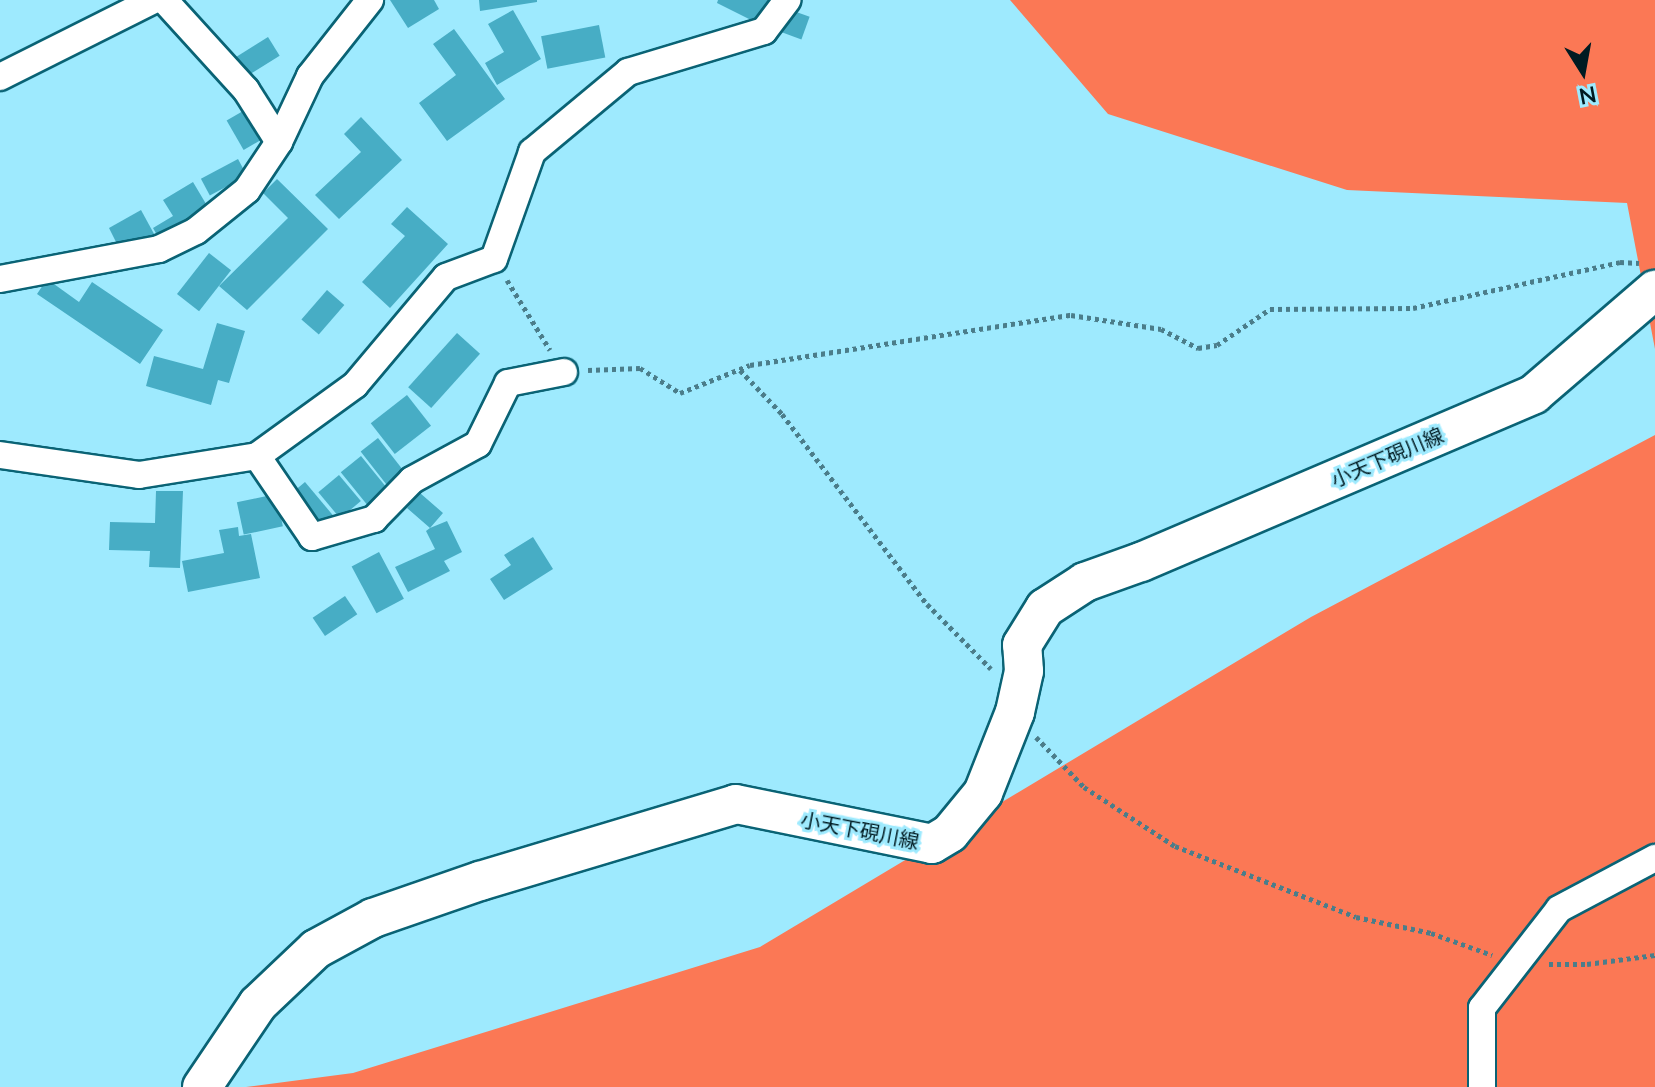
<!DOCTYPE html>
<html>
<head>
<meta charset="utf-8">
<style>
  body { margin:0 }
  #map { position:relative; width:1655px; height:1087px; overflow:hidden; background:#9eeafe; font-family:Lato,"Noto Sans JP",sans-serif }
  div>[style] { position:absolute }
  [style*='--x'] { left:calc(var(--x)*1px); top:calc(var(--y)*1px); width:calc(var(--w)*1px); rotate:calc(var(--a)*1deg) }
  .forest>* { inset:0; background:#fb7855 }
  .building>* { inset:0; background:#47adc5; transform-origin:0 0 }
  .path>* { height:5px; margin-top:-2.5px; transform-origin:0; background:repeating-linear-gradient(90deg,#4b7d8a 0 4px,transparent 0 8px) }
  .roads { filter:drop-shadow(2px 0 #0a6375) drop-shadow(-2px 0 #0a6375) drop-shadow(0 2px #0a6375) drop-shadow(0 -2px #0a6375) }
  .minor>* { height:26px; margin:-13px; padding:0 13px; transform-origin:13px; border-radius:13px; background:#fff }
  .secondary>* { height:38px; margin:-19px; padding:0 19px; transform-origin:19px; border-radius:19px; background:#fff }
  span { translate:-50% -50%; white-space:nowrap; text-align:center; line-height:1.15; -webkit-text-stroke:6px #9eeafe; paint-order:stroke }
  .street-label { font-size:20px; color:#001b22 }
  .north { position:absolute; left:1543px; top:32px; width:80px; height:80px; -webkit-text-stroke:6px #9eeafe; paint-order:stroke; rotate:169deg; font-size:22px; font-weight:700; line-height:32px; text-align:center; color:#001b22 }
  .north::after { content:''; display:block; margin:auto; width:28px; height:36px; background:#001b22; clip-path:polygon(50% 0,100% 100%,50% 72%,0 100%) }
</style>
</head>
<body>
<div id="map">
  <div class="forest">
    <i style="clip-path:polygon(1010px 0,1655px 0,1655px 349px,1627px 203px,1347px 190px,1108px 114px)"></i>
    <i style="clip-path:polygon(1655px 435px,1655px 1087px,246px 1087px,353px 1073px,760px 947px,1311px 617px)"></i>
  </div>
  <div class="building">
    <i style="clip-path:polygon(390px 0,434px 0,439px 9px,408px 28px)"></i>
    <i style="clip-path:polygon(479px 0,537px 0,537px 2px,480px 11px)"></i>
    <i style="clip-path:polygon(718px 0,768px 0,757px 23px,717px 3px)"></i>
    <i style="left:788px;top:9px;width:23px;height:24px;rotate:20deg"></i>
    <i style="clip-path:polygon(513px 10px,541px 59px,497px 85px,485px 63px,504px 52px,488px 24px)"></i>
    <i style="left:599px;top:25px;width:33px;height:59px;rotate:79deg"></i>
    <i style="clip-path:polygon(454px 29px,505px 99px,447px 141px,419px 103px,456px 75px,433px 44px)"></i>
    <i style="left:268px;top:37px;width:22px;height:40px;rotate:58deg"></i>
    <i style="left:250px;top:107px;width:34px;height:27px;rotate:60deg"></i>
    <i style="clip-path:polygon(361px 117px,402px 160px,339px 219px,315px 195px,361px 152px,344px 134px)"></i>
    <i style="left:238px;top:159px;width:19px;height:42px;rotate:62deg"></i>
    <i style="clip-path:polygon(277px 179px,328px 229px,247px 310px,219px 286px,288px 218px,263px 193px)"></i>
    <i style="clip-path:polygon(193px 182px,212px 214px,162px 244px,153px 228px,173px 216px,163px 200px)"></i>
    <i style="clip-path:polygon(407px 207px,448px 244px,390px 308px,362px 282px,405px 236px,391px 224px)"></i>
    <i style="clip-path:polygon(141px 210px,159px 243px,121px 252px,109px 228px)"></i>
    <i style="left:209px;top:253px;width:28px;height:52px;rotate:38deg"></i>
    <i style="clip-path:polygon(47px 279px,79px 302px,92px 282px,163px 330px,140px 364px,37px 294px)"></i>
    <i style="left:327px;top:290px;width:23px;height:39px;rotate:41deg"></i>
    <i style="clip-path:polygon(217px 323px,245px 331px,229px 383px,218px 380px,211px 405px,146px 386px,154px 356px,203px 369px)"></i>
    <i style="left:457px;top:333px;width:31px;height:73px;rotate:42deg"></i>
    <i style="left:407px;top:395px;width:39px;height:46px;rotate:52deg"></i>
    <i style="left:378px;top:438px;width:46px;height:22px;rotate:52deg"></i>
    <i style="left:361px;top:456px;width:46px;height:26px;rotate:51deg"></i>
    <i style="left:339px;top:475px;width:34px;height:27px;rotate:50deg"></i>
    <i style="left:305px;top:482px;width:43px;height:23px;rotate:50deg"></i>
    <i style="clip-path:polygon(156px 491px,183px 491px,180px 568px,149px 567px,150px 551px,109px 550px,110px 522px,155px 523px)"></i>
    <i style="clip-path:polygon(420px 493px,443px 513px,430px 528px,447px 521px,462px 552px,444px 561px,450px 571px,408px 592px,395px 567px,435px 549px,426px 531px,430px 528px,407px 508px)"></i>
    <i style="left:276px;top:494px;width:33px;height:40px;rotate:78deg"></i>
    <i style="clip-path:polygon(238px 527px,239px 536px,251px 534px,260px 578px,188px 592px,182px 561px,224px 553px,219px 530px)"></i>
    <i style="clip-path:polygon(533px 537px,553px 569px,504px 600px,490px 579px,511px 565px,504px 555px)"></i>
    <i style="left:379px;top:552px;width:53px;height:31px;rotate:62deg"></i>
    <i style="left:345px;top:596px;width:22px;height:39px;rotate:56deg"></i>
  </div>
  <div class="path">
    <i style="--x:507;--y:280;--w:82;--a:58.4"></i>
    <i style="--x:588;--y:370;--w:52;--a:-2.2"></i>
    <i style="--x:640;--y:368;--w:47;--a:32"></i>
    <i style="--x:680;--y:393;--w:75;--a:-21.8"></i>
    <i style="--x:750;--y:365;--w:325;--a:-8.9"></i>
    <i style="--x:1071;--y:315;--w:91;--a:8.8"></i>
    <i style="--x:1161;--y:329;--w:42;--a:27.2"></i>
    <i style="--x:1198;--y:348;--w:19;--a:-9"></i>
    <i style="--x:1217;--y:345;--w:64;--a:-34.2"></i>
    <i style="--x:1270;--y:309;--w:143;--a:-0.4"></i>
    <i style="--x:1413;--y:308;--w:212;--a:-12.5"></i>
    <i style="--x:1620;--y:262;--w:19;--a:3"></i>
    <i style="--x:740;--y:370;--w:61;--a:46.3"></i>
    <i style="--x:782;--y:414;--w:239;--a:52.7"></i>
    <i style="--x:927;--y:604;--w:91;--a:45.4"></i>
    <i style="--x:1036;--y:737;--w:69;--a:46.2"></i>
    <i style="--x:1084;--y:787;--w:108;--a:33"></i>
    <i style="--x:1175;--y:846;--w:194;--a:21.4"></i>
    <i style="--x:1356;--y:917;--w:77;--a:12"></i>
    <i style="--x:1431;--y:933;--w:65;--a:19.8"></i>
    <i style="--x:1549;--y:964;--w:38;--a:0"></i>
    <i style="--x:1587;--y:964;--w:69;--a:-7.5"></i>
  </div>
  <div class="roads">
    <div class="minor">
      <i style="--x:0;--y:77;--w:172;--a:-26.6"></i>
      <i style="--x:279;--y:142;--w:73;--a:-64.8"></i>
      <i style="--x:310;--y:76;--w:97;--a:-51.7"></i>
      <i style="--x:0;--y:279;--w:162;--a:-10.7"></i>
      <i style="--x:159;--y:249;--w:41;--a:-25.9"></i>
      <i style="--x:196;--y:231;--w:65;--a:-38.8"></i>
      <i style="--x:247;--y:190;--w:58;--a:-56.3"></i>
      <i style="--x:279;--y:142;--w:62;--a:-122.4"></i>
      <i style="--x:246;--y:90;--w:122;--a:-132.3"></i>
      <i style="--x:0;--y:455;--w:140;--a:8.2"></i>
      <i style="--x:139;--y:475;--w:120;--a:-9.1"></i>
      <i style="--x:257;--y:456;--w:121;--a:-35.9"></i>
      <i style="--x:355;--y:385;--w:141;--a:-49.9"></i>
      <i style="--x:446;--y:277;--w:51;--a:-20.6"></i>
      <i style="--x:494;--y:259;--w:114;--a:-70.4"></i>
      <i style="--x:532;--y:152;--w:125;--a:-39.8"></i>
      <i style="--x:628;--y:72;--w:142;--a:-16.8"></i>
      <i style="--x:764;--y:31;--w:39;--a:-53"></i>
      <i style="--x:257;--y:456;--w:98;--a:55.8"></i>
      <i style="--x:312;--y:537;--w:65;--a:-16.2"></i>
      <i style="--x:374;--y:519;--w:54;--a:-45.7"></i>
      <i style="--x:412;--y:480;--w:75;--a:-28.6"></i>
      <i style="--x:478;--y:444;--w:68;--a:-63.8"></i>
      <i style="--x:508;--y:383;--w:57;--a:-11.1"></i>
      <i style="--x:1482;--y:1087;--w:79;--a:-90"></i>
      <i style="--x:1482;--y:1008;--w:125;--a:-52.1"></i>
      <i style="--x:1559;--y:909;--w:109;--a:-28"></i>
    </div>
    <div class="secondary">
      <i style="--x:202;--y:1087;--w:100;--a:-56"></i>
      <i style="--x:258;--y:1004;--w:80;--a:-43.5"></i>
      <i style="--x:316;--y:949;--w:65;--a:-28.5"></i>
      <i style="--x:373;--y:918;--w:113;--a:-19.1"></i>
      <i style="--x:480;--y:881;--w:267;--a:-16.7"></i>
      <i style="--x:736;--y:804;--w:200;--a:11.5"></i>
      <i style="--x:932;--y:844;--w:21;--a:-31"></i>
      <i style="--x:950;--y:833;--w:52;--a:-50.5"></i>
      <i style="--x:983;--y:793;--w:87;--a:-68.4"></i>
      <i style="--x:1015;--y:712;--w:42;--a:-77.6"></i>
      <i style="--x:1024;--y:671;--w:26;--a:-94"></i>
      <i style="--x:1022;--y:645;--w:44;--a:-58.1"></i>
      <i style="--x:1045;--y:608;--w:48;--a:-33"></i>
      <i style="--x:1085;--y:582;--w:59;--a:-19.7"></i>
      <i style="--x:1141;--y:562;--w:427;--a:-23.1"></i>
      <i style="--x:1534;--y:394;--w:160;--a:-40.7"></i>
    </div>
  </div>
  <div class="street-label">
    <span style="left:1387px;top:457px;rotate:-23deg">小天下硯川線</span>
    <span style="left:860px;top:830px;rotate:11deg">小天下硯川線</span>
  </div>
  <div class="north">N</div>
</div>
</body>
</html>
